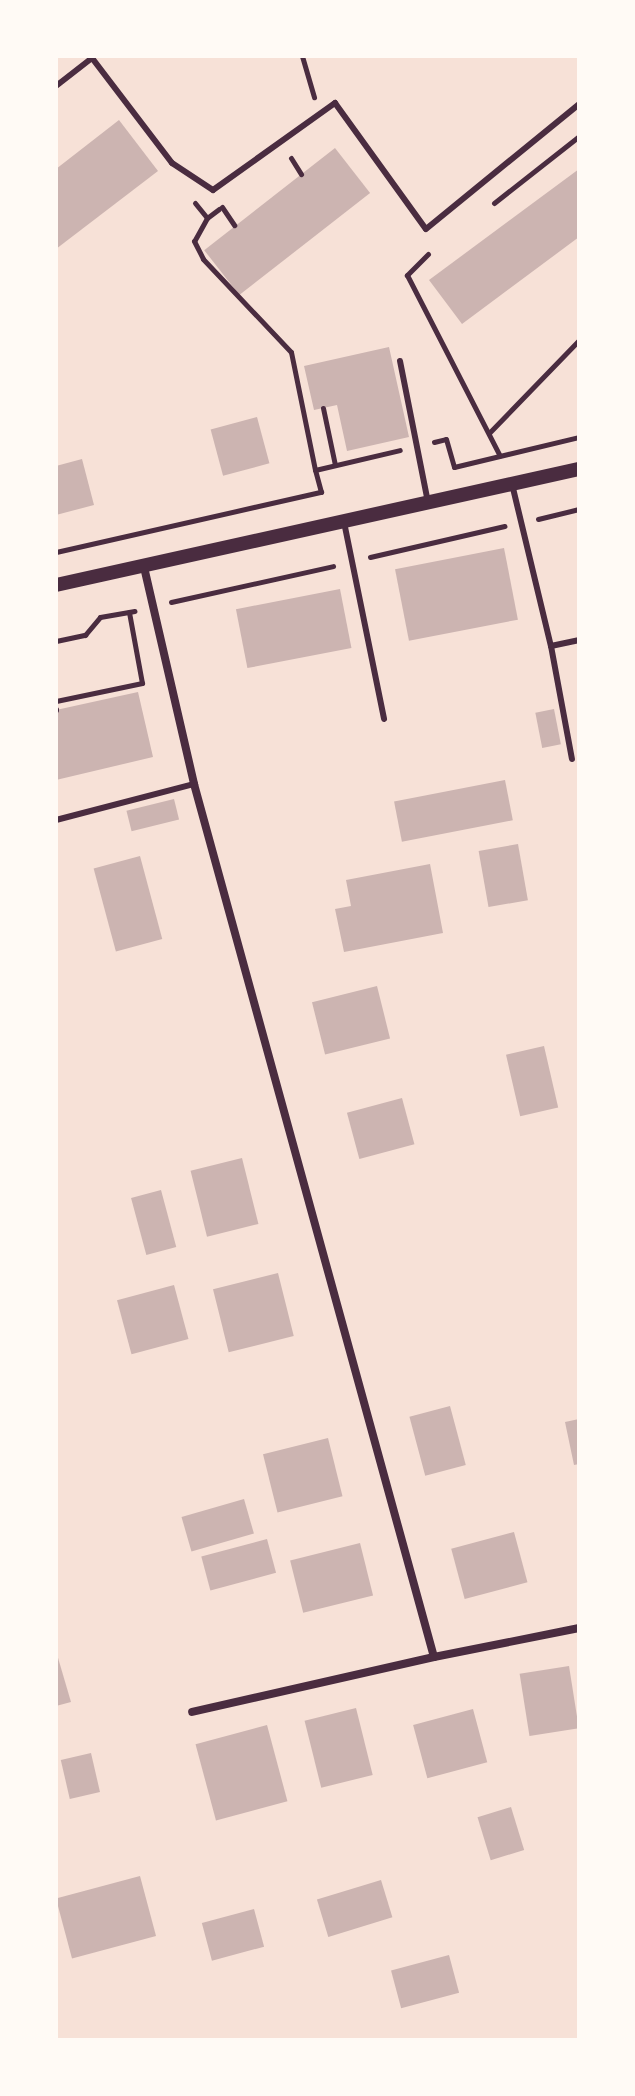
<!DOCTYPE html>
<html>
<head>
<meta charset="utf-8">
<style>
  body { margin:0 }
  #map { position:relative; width:635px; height:2096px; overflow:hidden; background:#f7e1d7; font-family:"IBM Plex Sans",sans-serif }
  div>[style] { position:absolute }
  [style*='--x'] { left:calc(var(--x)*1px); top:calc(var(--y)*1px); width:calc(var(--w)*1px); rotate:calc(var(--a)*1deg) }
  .building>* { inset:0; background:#ccb4b1; transform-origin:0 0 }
  .path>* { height:5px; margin:-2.5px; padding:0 2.5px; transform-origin:2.5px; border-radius:2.5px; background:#4a2c40 }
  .service>* { height:6px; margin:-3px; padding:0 3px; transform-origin:3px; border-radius:3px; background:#4a2c40 }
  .minor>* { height:8px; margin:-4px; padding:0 4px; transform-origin:4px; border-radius:4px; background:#4a2c40 }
  .tertiary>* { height:14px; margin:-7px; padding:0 7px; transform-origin:7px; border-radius:7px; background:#4a2c40 }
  span { translate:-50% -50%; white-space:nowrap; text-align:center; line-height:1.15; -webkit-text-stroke:6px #fffaf5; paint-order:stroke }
  .frame { position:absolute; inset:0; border:58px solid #fffaf5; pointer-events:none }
</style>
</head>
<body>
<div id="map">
  <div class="building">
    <i style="clip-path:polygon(119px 120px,158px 171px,56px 249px,56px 169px)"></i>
    <i style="left:335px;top:148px;width:57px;height:166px;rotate:52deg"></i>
    <i style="clip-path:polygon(579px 169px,579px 237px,462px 324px,429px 280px)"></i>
    <i style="clip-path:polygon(389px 347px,409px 437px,347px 451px,337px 405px,314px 410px,304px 366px)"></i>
    <i style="left:257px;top:417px;width:48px;height:48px;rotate:75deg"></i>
    <i style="clip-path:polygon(82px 459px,94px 505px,56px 515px,56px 466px)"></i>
    <i style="left:504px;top:548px;width:73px;height:111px;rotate:79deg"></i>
    <i style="left:340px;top:589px;width:60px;height:106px;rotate:79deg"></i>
    <i style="clip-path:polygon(138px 692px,153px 757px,56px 780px,56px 710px)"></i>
    <i style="left:554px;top:709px;width:36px;height:19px;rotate:79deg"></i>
    <i style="left:505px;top:780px;width:41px;height:113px;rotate:79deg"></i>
    <i style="left:174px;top:799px;width:21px;height:49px;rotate:76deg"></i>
    <i style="left:518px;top:844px;width:57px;height:40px;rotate:80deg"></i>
    <i style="left:140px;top:856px;width:86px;height:48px;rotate:75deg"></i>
    <i style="clip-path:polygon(430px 864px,443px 933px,344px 952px,335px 909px,351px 906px,346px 880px)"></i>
    <i style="left:377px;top:986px;width:54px;height:67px;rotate:76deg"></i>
    <i style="left:544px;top:1046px;width:63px;height:39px;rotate:77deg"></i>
    <i style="left:402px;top:1098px;width:48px;height:57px;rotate:75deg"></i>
    <i style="left:242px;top:1158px;width:68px;height:53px;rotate:76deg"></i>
    <i style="left:161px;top:1190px;width:59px;height:31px;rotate:75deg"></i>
    <i style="left:278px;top:1273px;width:65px;height:67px;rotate:76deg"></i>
    <i style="left:174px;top:1285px;width:56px;height:59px;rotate:75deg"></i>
    <i style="left:450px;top:1406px;width:61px;height:42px;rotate:75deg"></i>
    <i style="clip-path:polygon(579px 1419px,579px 1464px,574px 1465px,565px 1422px)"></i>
    <i style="left:328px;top:1438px;width:60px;height:67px;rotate:76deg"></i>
    <i style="left:244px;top:1499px;width:36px;height:65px;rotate:74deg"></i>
    <i style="left:514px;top:1532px;width:52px;height:65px;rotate:75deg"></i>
    <i style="left:267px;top:1539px;width:35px;height:68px;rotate:75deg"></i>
    <i style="left:360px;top:1543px;width:54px;height:72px;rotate:76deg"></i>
    <i style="clip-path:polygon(56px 1651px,71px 1702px,56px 1706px)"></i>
    <i style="left:569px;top:1666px;width:63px;height:50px;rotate:81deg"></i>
    <i style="left:356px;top:1708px;width:69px;height:53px;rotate:76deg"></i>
    <i style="left:473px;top:1709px;width:55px;height:62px;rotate:75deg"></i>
    <i style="left:267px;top:1725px;width:79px;height:74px;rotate:75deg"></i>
    <i style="left:91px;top:1753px;width:40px;height:31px;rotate:77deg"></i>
    <i style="left:511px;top:1807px;width:45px;height:35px;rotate:73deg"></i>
    <i style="left:140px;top:1876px;width:62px;height:87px;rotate:75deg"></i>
    <i style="left:381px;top:1880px;width:39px;height:67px;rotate:73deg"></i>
    <i style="left:254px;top:1909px;width:39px;height:54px;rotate:75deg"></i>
    <i style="left:449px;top:1955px;width:39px;height:60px;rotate:75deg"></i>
  </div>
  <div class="path">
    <i style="--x:302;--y:56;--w:43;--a:73.7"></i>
    <i style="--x:291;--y:158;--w:19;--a:58"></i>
    <i style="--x:195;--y:203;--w:19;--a:51"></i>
    <i style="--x:207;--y:218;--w:15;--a:-37"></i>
    <i style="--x:494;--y:203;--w:108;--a:-38.2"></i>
    <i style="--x:222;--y:207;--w:22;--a:56"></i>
    <i style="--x:207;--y:218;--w:26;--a:119"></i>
    <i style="--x:194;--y:241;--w:20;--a:63"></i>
    <i style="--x:203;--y:259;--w:128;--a:46.6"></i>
    <i style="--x:291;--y:352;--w:120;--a:78.5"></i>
    <i style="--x:428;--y:254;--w:30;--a:135"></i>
    <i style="--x:407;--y:275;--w:203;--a:62.8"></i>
    <i style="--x:323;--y:408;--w:58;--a:78.1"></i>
    <i style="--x:489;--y:433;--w:129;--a:-45.9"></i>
    <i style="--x:434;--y:442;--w:12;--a:-14"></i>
    <i style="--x:446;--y:439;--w:29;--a:74"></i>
    <i style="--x:454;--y:467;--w:129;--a:-13.5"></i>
    <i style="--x:538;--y:519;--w:42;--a:-13.7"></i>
    <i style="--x:56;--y:552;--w:272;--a:-12.8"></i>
    <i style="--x:321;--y:492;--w:23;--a:-105"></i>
    <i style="--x:315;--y:470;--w:87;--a:-13.2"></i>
    <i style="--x:370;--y:557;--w:138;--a:-13"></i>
    <i style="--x:171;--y:602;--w:166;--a:-12.5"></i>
    <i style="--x:56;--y:641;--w:30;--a:-12"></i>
    <i style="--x:85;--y:635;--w:23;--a:-50"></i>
    <i style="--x:100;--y:617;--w:35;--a:-10"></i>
    <i style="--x:56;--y:701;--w:88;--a:-11.8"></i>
    <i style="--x:142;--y:683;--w:72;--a:-100.4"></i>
    <i style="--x:56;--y:709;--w:1;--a:90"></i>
  </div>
  <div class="service">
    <i style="--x:56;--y:86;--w:46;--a:-37.9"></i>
    <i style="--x:92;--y:58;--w:132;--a:52.7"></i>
    <i style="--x:172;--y:163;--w:49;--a:33.4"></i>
    <i style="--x:213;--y:190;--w:150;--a:-35.5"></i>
    <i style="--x:335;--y:103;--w:155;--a:54.2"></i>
    <i style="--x:426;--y:229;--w:198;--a:-39.2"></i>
    <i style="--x:400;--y:361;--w:145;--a:78.8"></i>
    <i style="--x:512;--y:484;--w:167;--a:76.5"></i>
    <i style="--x:551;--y:646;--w:29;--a:-12"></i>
    <i style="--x:344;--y:522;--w:201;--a:78.5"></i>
    <i style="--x:551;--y:646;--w:115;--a:79.5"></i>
    <i style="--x:56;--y:820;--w:143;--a:-14.6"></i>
  </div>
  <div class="minor">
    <i style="--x:144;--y:567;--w:223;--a:77"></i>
    <i style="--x:194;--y:784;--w:905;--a:74.63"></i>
    <i style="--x:434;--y:1657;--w:248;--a:167.2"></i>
    <i style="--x:434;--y:1657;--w:148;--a:-11.3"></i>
  </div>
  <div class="tertiary">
    <i style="--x:56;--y:585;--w:536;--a:-12.51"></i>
  </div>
  <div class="frame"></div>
</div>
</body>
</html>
